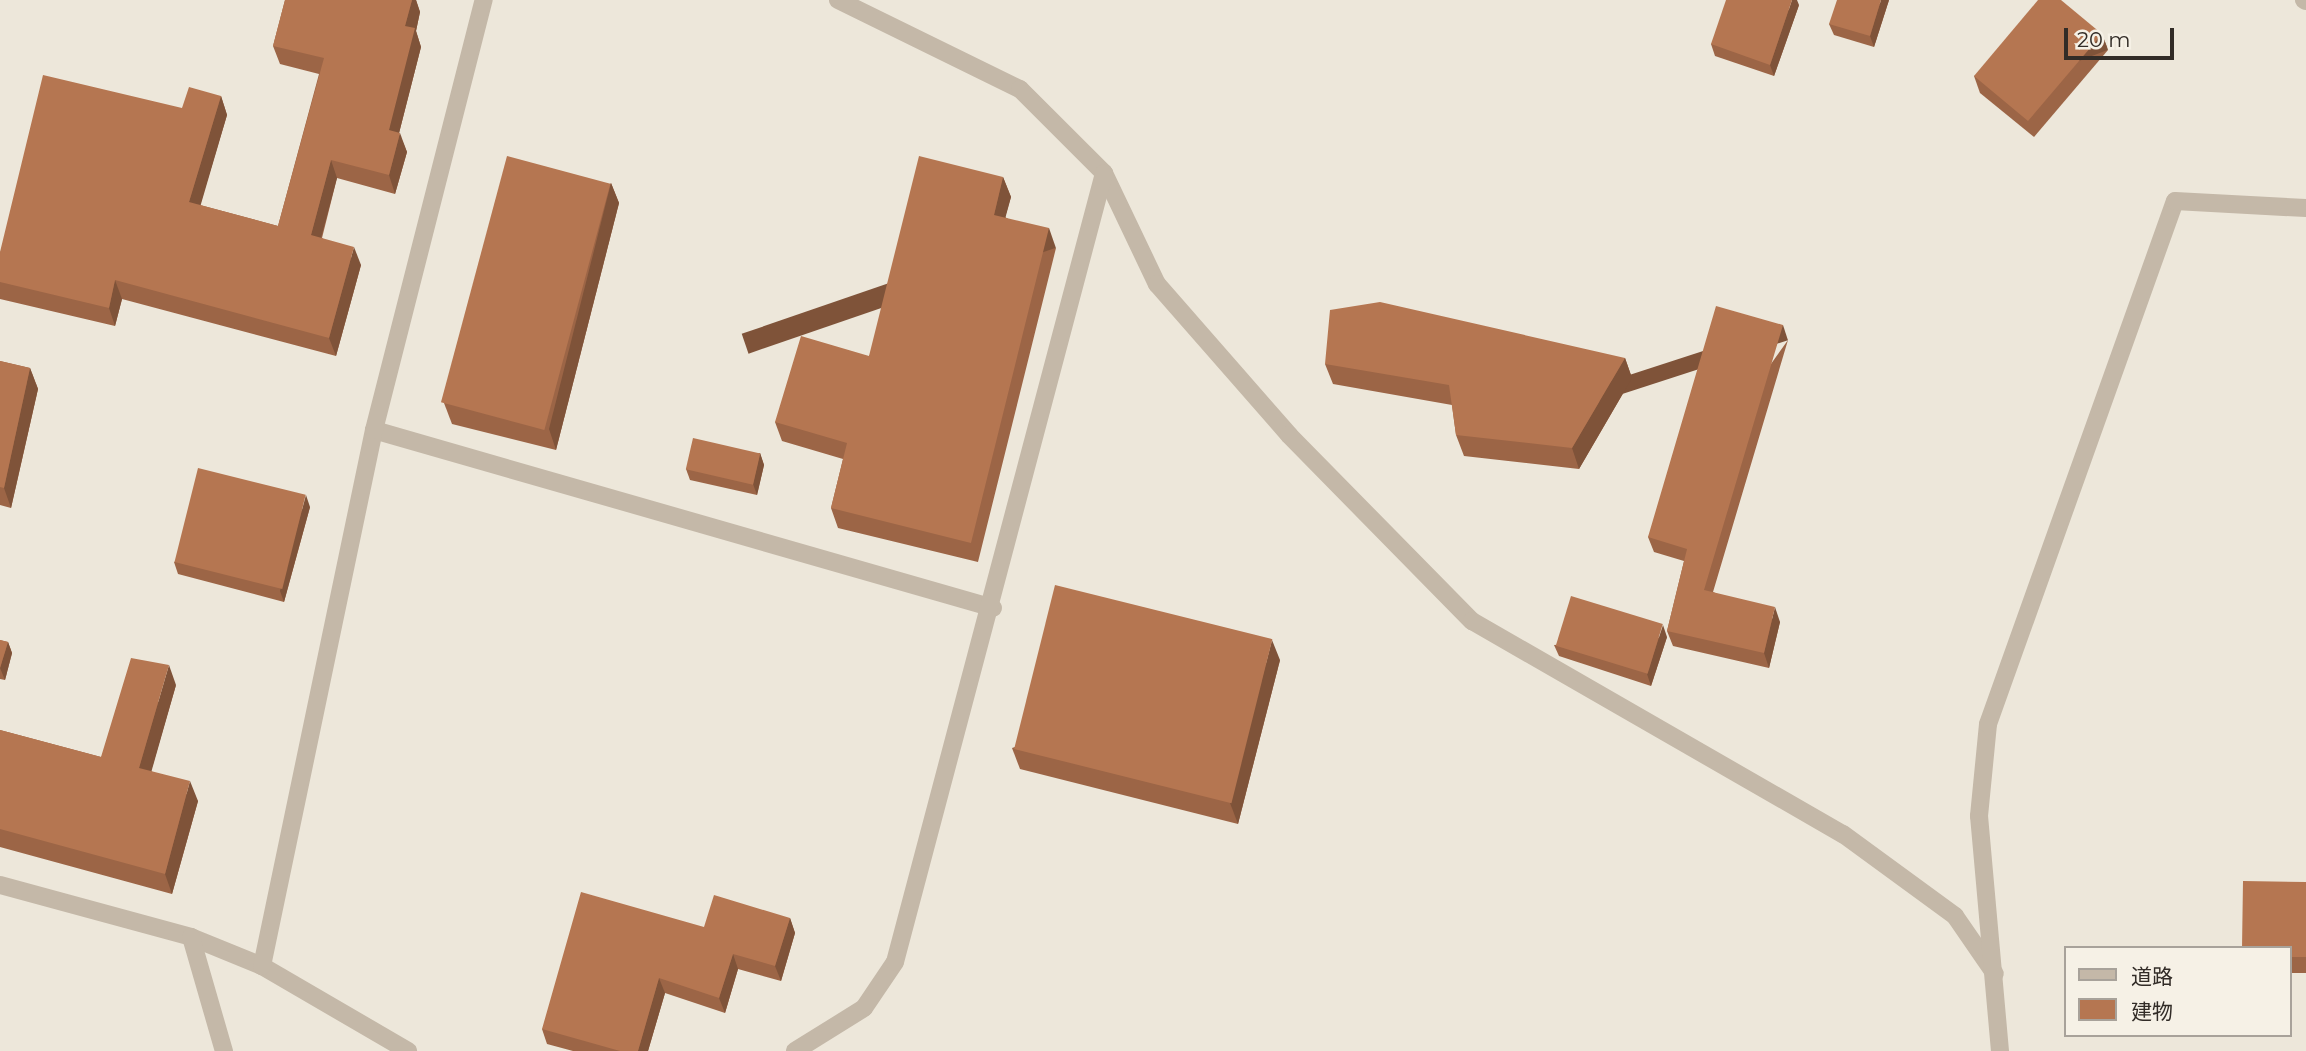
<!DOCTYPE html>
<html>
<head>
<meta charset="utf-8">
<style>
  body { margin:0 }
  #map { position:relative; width:2306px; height:1051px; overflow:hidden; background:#ede7da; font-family:Montserrat,"Noto Sans JP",sans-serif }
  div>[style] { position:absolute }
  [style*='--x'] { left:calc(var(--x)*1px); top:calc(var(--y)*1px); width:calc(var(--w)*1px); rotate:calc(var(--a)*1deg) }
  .minor>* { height:18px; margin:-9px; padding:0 9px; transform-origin:9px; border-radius:9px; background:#c4b8a8 }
  .wall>* { inset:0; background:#9c6546 }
  .shaded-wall>* { inset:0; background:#7f5339; transform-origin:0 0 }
  .building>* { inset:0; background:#b57651; transform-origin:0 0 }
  span { translate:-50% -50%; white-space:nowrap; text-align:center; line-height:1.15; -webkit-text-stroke:7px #f6f1e6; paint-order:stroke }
  .legend { position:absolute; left:2064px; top:946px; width:228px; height:91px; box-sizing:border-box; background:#f6f1e6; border:2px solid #a8a29a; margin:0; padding:9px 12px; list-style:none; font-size:21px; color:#322c27 }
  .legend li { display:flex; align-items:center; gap:14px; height:35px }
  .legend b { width:35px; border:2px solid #a8a29a }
  .scale { position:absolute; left:2064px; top:28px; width:110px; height:32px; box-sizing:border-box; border:4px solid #322c27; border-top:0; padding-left:9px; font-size:21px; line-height:24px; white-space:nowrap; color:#322c27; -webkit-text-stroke:5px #f6f1e6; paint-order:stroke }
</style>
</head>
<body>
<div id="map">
  <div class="minor">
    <i style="--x:838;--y:0;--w:203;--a:26.1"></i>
    <i style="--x:1020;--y:89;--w:119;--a:45"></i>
    <i style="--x:1104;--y:173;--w:123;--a:64.5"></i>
    <i style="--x:1157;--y:284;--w:201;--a:48.8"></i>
    <i style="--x:1289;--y:435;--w:261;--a:45.5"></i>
    <i style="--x:1472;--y:621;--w:428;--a:29.9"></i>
    <i style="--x:1843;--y:834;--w:139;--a:36.2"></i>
    <i style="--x:1955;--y:916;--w:70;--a:55.4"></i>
    <i style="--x:2304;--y:0;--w:2;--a:27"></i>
    <i style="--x:374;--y:430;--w:644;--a:16.04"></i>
    <i style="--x:0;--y:885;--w:198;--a:15.2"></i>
    <i style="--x:191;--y:937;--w:77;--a:22.2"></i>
    <i style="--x:262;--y:966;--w:169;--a:30.2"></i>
    <i style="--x:191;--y:937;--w:119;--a:73.9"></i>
    <i style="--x:262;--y:966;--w:548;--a:-78.2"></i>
    <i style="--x:374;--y:430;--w:444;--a:-75.7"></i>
    <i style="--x:795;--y:1051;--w:81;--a:-31.9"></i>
    <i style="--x:864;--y:1008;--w:55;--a:-56"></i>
    <i style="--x:895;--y:962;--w:816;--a:-75.16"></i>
    <i style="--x:2000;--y:1051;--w:236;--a:-95.1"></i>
    <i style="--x:1979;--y:816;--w:92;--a:-84.4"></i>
    <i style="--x:1988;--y:724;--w:555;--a:-70.33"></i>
    <i style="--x:2175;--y:201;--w:131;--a:3.1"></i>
  </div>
  <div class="wall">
    <i style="clip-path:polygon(285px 0,416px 0,420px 12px,416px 31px,421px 47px,399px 133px,407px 152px,395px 194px,337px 178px,322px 238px,361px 265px,336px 356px,122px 299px,115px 326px,0 299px,0 252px,182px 108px,221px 96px,227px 115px,200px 205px,278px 226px,319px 74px,280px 64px,273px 46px)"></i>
    <i style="clip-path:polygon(1889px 0,1874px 47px,1834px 35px,1829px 24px)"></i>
    <i style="clip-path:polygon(1799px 5px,1774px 76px,1715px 56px,1711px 44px)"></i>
    <i style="clip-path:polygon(2102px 34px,2108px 50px,2034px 137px,1980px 93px,1974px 76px)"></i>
    <i style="clip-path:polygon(1003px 177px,1011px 197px,1005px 217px,1056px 248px,978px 562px,838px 528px,831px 508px,843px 459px,782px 441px,775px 422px,869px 356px)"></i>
    <i style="clip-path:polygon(611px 183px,619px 203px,556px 450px,452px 424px,444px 403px)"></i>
    <i style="clip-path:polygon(1788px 340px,1713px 592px,1780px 622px,1769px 668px,1673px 646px,1667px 631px,1684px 561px,1654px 552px,1648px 537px)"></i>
    <i style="clip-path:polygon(1625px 358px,1632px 378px,1579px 469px,1464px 456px,1456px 435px,1452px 405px,1333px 384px,1325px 364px)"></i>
    <i style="clip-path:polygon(0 361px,30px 368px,38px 389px,11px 508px,0 505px)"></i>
    <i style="clip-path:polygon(760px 453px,764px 465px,757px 495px,690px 480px,686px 469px)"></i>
    <i style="clip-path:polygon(310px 507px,284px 602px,178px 574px,174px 562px)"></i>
    <i style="clip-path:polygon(1667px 637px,1651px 686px,1559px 656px,1554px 645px)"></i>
    <i style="clip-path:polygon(0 640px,8px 642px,12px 653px,5px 680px,0 679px)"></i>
    <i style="clip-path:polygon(1280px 660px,1238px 824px,1020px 769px,1012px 748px)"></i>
    <i style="clip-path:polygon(176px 685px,151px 771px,198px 801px,172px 894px,0 847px,0 730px,101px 757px)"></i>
    <i style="clip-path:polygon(2306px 882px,2306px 973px,2290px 973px,2290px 948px)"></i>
    <i style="clip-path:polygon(790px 918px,795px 933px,781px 981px,738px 969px,725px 1013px,665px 993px,648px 1051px,573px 1051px,547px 1044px,542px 1029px,704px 927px)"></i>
  </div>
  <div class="shaded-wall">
    <i style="clip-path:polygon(412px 0,416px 0,420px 12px,416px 31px,421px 47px,395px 149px,389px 130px,405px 26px)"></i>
    <i style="clip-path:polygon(1792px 0,1797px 0,1799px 5px,1774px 76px,1770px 65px)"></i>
    <i style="clip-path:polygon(1881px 0,1889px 0,1874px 47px,1870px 36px)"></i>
    <i style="left:2102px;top:34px;width:17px;height:114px;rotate:69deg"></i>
    <i style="clip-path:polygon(221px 96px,227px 115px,196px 221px,189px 202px)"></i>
    <i style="clip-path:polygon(400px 133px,407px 152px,395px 194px,389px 175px)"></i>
    <i style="clip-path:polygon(331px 160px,337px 178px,317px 253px,311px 235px)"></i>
    <i style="clip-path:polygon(1003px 177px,1011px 197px,1001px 234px,994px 215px)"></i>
    <i style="clip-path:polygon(611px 183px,619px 203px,556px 450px,549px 429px)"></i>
    <i style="left:1049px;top:228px;width:21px;height:325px;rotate:71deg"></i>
    <i style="clip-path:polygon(354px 247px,361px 265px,336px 356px,329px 338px)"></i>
    <i style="clip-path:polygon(115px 280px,122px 299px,115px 326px,109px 308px)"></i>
    <i style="left:1783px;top:325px;width:16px;height:277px;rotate:72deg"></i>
    <i style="clip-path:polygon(1625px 358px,1632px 378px,1579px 469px,1572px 448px)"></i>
    <i style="clip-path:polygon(30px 368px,38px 389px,11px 508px,4px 488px)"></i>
    <i style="clip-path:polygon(760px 453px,764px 465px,757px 495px,753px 484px)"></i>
    <i style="clip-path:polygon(306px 495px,310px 507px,284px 602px,280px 591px)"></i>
    <i style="clip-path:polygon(1775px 607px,1780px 622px,1769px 668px,1764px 653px)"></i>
    <i style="clip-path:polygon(1663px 625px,1667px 637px,1651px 686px,1647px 674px)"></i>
    <i style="clip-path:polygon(1272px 640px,1280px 660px,1238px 824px,1230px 803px)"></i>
    <i style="clip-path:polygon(8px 642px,12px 653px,5px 680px,0 668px)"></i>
    <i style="clip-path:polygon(169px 665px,176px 685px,147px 787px,139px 768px)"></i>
    <i style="clip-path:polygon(190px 781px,198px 801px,172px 894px,165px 874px)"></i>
    <i style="clip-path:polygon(790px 918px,795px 933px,781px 981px,775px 966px)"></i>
    <i style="clip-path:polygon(733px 954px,738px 969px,725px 1013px,719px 998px)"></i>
    <i style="clip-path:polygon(659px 978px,665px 993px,648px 1051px,638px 1051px)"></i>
  </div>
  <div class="building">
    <i style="clip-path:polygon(285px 0,412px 0,405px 26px,415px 28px,389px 130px,400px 133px,389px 175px,331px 160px,311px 235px,354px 247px,329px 338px,115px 280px,109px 308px,0 282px,0 252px,43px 75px,182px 108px,189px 87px,221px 96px,189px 202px,278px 226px,324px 58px,273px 46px)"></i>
    <i style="clip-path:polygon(1726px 0,1792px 0,1770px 65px,1711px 44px)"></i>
    <i style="clip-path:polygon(1837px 0,1881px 0,1870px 36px,1829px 24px)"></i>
    <i style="clip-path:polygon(2038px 0,2061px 0,2102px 34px,2028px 121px,1974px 76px)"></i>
    <i style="left:507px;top:156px;width:107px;height:255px;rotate:15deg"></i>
    <i style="clip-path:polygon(919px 156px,1003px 177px,994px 215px,1049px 228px,971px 543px,831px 508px,847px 443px,775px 422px,801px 336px,869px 356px)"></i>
    <i style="clip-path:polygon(1380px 302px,1625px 358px,1572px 448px,1456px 435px,1449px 385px,1325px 364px,1330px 310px)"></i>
    <i style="clip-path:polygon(1716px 306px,1783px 325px,1704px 590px,1775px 607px,1764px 653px,1667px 631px,1687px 549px,1648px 537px)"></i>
    <i style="clip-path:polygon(0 361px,30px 368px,4px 488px,0 487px)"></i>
    <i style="left:693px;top:438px;width:69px;height:32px;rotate:13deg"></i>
    <i style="left:198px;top:468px;width:111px;height:97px;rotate:14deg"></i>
    <i style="left:1055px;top:585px;width:224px;height:169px;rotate:14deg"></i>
    <i style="left:1571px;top:596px;width:96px;height:52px;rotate:17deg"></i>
    <i style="clip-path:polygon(0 640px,8px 642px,0 668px)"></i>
    <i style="clip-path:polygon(131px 658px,169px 665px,139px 768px,190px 781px,165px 874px,0 829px,0 730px,101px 757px)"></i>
    <i style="clip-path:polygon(2243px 881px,2306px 882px,2306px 957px,2290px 957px,2290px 948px,2242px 948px)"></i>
    <i style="clip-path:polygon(581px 892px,704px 927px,714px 895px,790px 918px,775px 966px,733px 954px,719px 998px,659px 978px,638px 1051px,620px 1051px,542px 1029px)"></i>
  </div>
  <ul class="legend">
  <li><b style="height:9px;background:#c4b8a8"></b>道路</li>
  <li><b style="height:19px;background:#b57651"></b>建物</li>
  </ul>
  <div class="scale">20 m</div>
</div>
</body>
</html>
